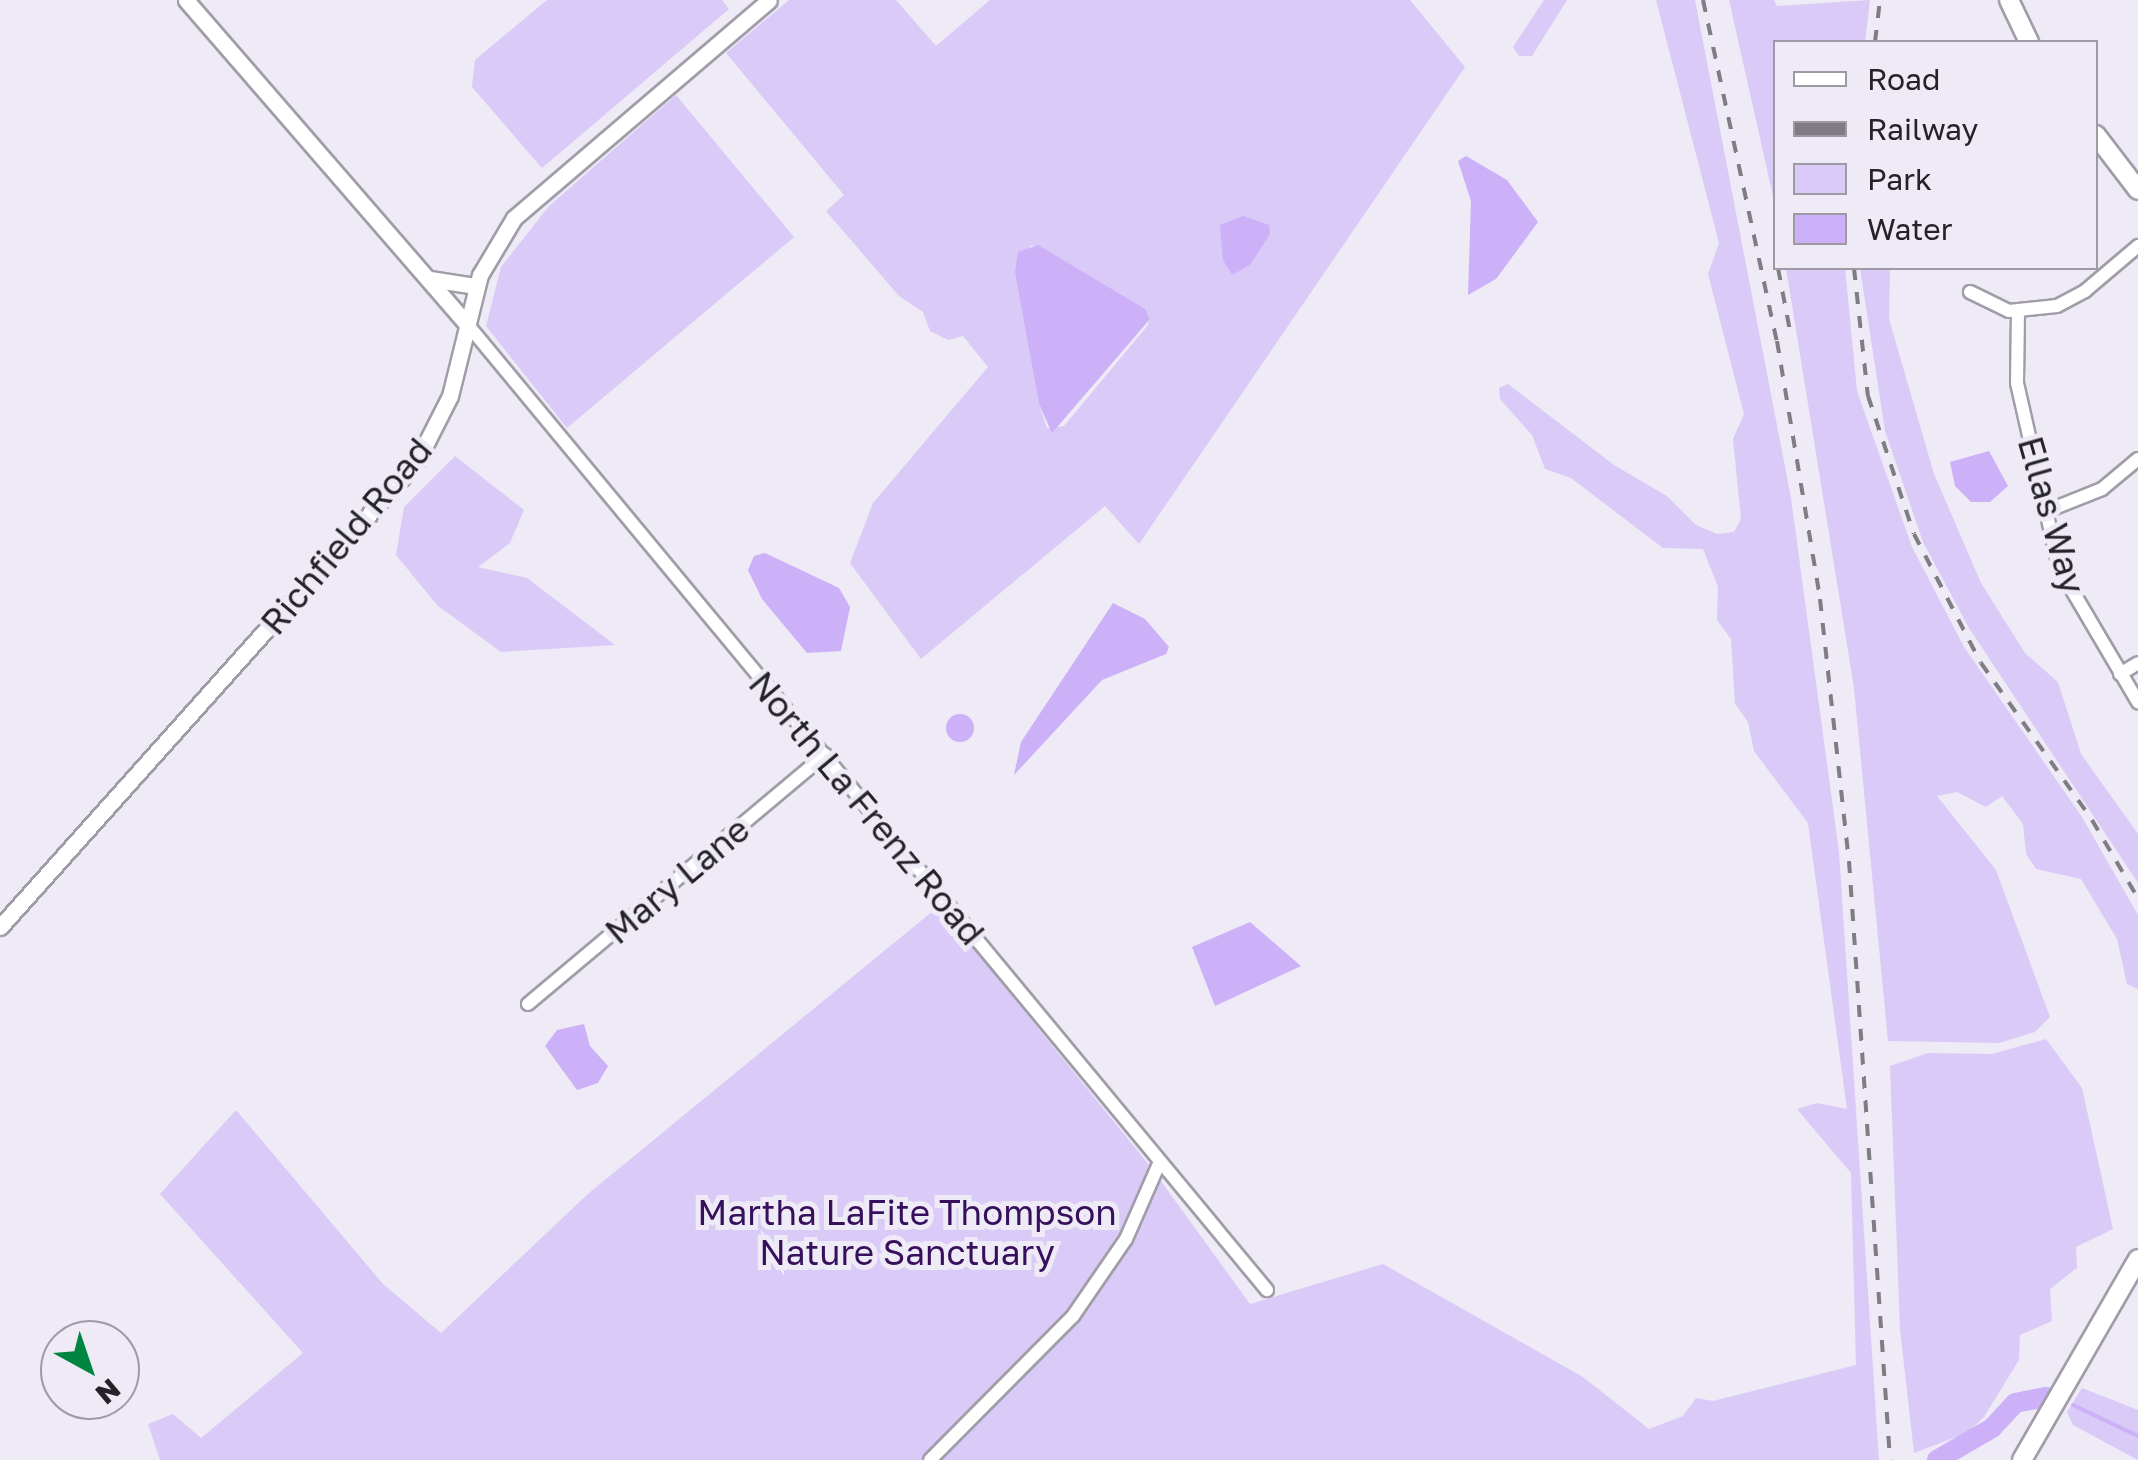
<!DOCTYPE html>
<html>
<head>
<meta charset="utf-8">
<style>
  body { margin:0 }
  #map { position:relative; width:2138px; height:1460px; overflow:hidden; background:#eeeaf6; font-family:"Golos Text",sans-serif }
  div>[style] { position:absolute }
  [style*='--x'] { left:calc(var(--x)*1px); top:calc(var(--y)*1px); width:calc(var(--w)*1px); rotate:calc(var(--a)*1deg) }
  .green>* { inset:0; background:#dacaf7 }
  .water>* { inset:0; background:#ccb0f8 }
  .round { border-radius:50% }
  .stream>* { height:4px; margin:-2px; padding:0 2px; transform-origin:2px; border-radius:2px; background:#ccb0f8 }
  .river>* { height:20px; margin:-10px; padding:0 10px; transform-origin:10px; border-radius:10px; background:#ccb0f8 }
  .roads { filter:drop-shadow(2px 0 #a19da8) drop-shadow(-2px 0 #a19da8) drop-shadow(0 2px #a19da8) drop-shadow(0 -2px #a19da8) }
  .minor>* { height:12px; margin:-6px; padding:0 6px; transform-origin:6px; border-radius:6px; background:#fff }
  .tertiary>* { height:15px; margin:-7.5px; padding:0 7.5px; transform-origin:7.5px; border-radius:7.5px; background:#fff }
  .secondary>* { height:18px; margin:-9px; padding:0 9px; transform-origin:9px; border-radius:9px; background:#fff }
  .rail>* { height:4px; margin-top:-2px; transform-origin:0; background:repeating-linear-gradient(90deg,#7f7c84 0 12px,transparent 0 24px) }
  span { translate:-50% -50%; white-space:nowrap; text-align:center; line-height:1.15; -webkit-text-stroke:10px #eeeaf6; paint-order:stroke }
  .street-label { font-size:35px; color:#252328 }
  .park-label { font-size:35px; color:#37105d }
  .legend { position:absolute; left:1773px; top:40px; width:325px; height:230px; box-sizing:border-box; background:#eeeaf6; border:2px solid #9e9aa4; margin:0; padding:12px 18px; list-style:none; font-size:30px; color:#252328 }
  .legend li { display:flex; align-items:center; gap:20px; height:50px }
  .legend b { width:50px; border:2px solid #9e9aa4 }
  .north { position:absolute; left:40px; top:1320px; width:100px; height:100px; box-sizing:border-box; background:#eeeaf6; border:2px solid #9e9aa4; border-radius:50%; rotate:140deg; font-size:28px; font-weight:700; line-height:40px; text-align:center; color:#252328 }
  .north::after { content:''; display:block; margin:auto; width:35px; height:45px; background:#008541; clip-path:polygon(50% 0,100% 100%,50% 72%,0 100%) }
</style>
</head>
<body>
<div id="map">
  <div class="green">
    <i style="clip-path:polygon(547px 0,722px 0,729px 9px,542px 168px,472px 87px,475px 60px)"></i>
    <i style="clip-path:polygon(evenodd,789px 0,896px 0,936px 46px,990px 0,1410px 0,1465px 67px,1139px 544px,1105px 506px,921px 659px,850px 563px,873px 503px,988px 367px,963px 336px,948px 340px,930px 331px,923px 312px,899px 296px,826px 211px,844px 195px,726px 53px,789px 0,1031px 245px,1149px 315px,1148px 325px,1064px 426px,1047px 428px,1039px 404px,1015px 273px,1031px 245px)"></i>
    <i style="clip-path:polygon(1544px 0,1567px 0,1532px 56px,1519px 56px,1513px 47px)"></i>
    <i style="clip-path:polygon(1656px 0,1695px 0,1791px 498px,1839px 852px,1879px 1460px,160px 1460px,148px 1424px,173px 1414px,201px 1438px,303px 1353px,160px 1194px,236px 1110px,383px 1284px,441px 1333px,589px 1193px,939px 906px,1150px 1166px,1250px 1304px,1383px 1264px,1583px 1377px,1649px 1429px,1683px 1416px,1696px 1398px,1713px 1401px,1856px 1365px,1851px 1173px,1797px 1109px,1817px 1103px,1847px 1109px,1808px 823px,1754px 751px,1748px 722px,1735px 704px,1731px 639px,1717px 620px,1718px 587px,1703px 549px,1663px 548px,1571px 478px,1545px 469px,1532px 435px,1500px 399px,1499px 388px,1508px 384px,1614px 465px,1667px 496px,1696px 525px,1717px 534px,1734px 532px,1741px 519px,1733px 439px,1744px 414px,1708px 274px,1719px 243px)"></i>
    <i style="clip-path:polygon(1729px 0,1774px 0,1777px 6px,1870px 0,1865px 42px,1776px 42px,1775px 205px)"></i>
    <i style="clip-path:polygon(676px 95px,794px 237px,567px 428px,486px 326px,501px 267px,549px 206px)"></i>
    <i style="clip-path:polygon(1786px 268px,1845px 268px,1857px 391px,1912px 547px,1964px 647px,2082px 817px,2138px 915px,2138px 989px,2127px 984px,2117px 939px,2081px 879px,2036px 869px,2026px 854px,2023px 824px,2002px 796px,1986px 807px,1957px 792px,1937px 796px,1996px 870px,2050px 1017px,2035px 1032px,1999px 1043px,1888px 1041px,1854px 688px)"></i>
    <i style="clip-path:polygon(1860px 268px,1890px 268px,1889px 319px,1934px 474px,1981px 583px,2025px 653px,2058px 682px,2081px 754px,2138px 834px,2138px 883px,1969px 628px,1923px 542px,1885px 431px)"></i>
    <i style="clip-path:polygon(455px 456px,524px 510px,510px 543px,478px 567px,527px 578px,615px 645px,501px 652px,437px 605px,396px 555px,404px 507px)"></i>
    <i style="clip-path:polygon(2046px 1039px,2082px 1088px,2113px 1229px,2076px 1247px,2077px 1268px,2050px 1289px,2052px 1321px,2020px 1335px,2019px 1360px,1984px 1417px,1967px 1433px,1914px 1453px,1900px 1329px,1890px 1066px,1928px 1053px,1992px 1054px)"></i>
    <i style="clip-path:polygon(2082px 1388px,2138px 1410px,2138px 1460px,2073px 1425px,2067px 1412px)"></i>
  </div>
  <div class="water">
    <i style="clip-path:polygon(1466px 156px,1507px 180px,1538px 222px,1496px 279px,1468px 295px,1471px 201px,1458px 161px)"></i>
    <i style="clip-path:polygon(1243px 216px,1269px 225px,1270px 234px,1250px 265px,1232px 275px,1223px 260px,1220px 225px)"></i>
    <i style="clip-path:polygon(1038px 245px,1145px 309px,1150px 319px,1052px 433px,1039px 404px,1015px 273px,1018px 252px)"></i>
    <i style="clip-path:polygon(1989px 451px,2008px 486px,1990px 502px,1971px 502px,1955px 486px,1950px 462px)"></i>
    <i style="clip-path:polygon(765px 553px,839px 588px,850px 607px,841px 651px,807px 653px,762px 599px,748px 570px,754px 556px)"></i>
    <i style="clip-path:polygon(1113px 603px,1145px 619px,1169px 647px,1166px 654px,1102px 680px,1014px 775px,1021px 742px)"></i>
    <i class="round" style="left:946px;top:714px;width:28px;height:28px"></i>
    <i style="clip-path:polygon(1250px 922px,1301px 966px,1215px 1006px,1192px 947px)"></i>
    <i style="clip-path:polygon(584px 1024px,590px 1046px,608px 1066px,598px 1083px,577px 1090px,545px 1046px,557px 1030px)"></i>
  </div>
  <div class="stream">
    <i style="--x:2073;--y:1405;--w:72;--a:25.5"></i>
  </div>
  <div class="river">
    <i style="--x:1937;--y:1460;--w:64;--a:-30.2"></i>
    <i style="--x:1992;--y:1428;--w:34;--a:-47"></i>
    <i style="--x:2015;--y:1403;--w:32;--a:-11"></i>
  </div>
  <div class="roads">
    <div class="minor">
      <i style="--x:1970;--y:292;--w:43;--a:26"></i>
      <i style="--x:2009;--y:311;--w:48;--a:-5.9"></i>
      <i style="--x:2057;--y:306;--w:32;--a:-28"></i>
      <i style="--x:2085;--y:291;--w:70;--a:-40.3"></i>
      <i style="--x:2018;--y:311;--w:72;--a:90.8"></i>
      <i style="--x:2017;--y:383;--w:190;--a:77.2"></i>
      <i style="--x:2059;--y:568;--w:156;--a:59.5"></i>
      <i style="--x:468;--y:325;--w:1253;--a:50.38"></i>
      <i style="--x:2047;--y:511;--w:59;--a:-21.8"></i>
      <i style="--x:2102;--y:489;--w:47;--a:-39.8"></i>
      <i style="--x:2120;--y:674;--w:21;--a:-31"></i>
      <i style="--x:528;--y:1004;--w:388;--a:-40"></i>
      <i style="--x:930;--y:1460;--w:203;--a:-45.2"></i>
      <i style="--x:1073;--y:1316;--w:93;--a:-55.5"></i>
      <i style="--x:1126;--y:1239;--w:82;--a:-66.3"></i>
    </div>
    <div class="tertiary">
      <i style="--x:186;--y:0;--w:430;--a:49.1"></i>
      <i style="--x:430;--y:279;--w:47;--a:8.7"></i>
      <i style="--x:0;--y:927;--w:625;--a:-48.18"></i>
      <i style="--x:417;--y:461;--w:73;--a:-63.1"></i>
      <i style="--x:450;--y:396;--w:125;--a:-76.1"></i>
      <i style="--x:480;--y:275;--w:66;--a:-59.2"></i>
      <i style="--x:514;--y:218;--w:335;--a:-40.5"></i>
    </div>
    <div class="secondary">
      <i style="--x:2009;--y:0;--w:47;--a:64.5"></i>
      <i style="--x:2096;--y:135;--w:69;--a:52.6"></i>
      <i style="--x:2022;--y:1460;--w:232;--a:-60"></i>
    </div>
  </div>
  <div class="rail">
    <i style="--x:1703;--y:0;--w:349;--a:77.8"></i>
    <i style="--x:1777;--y:341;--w:262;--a:80.5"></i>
    <i style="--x:1820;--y:599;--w:264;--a:83.7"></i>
    <i style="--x:1849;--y:861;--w:600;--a:86.08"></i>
    <i style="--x:1875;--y:42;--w:42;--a:-83.2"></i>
    <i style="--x:1778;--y:268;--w:69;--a:79.2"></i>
    <i style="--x:1854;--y:268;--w:129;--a:83.8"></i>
    <i style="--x:1868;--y:396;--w:145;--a:71.6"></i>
    <i style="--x:1914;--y:534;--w:145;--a:62.6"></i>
    <i style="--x:1981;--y:663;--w:192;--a:54.7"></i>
    <i style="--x:2092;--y:820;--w:91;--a:59.5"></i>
  </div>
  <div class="street-label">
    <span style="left:2052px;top:515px;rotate:74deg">Ellas Way</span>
    <span style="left:346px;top:536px;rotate:-50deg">Richfield Road</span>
    <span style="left:867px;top:808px;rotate:50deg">North La Frenz Road</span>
    <span style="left:677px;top:880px;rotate:-40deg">Mary Lane</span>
  </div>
  <div class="park-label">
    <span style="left:907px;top:1232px">Martha LaFite Thompson<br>Nature Sanctuary</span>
  </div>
  <ul class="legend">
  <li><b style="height:12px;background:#fff"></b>Road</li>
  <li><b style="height:12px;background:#7f7c84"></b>Railway</li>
  <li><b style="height:28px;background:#dacaf7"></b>Park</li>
  <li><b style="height:28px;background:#ccb0f8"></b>Water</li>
  </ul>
  <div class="north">N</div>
</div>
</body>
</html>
